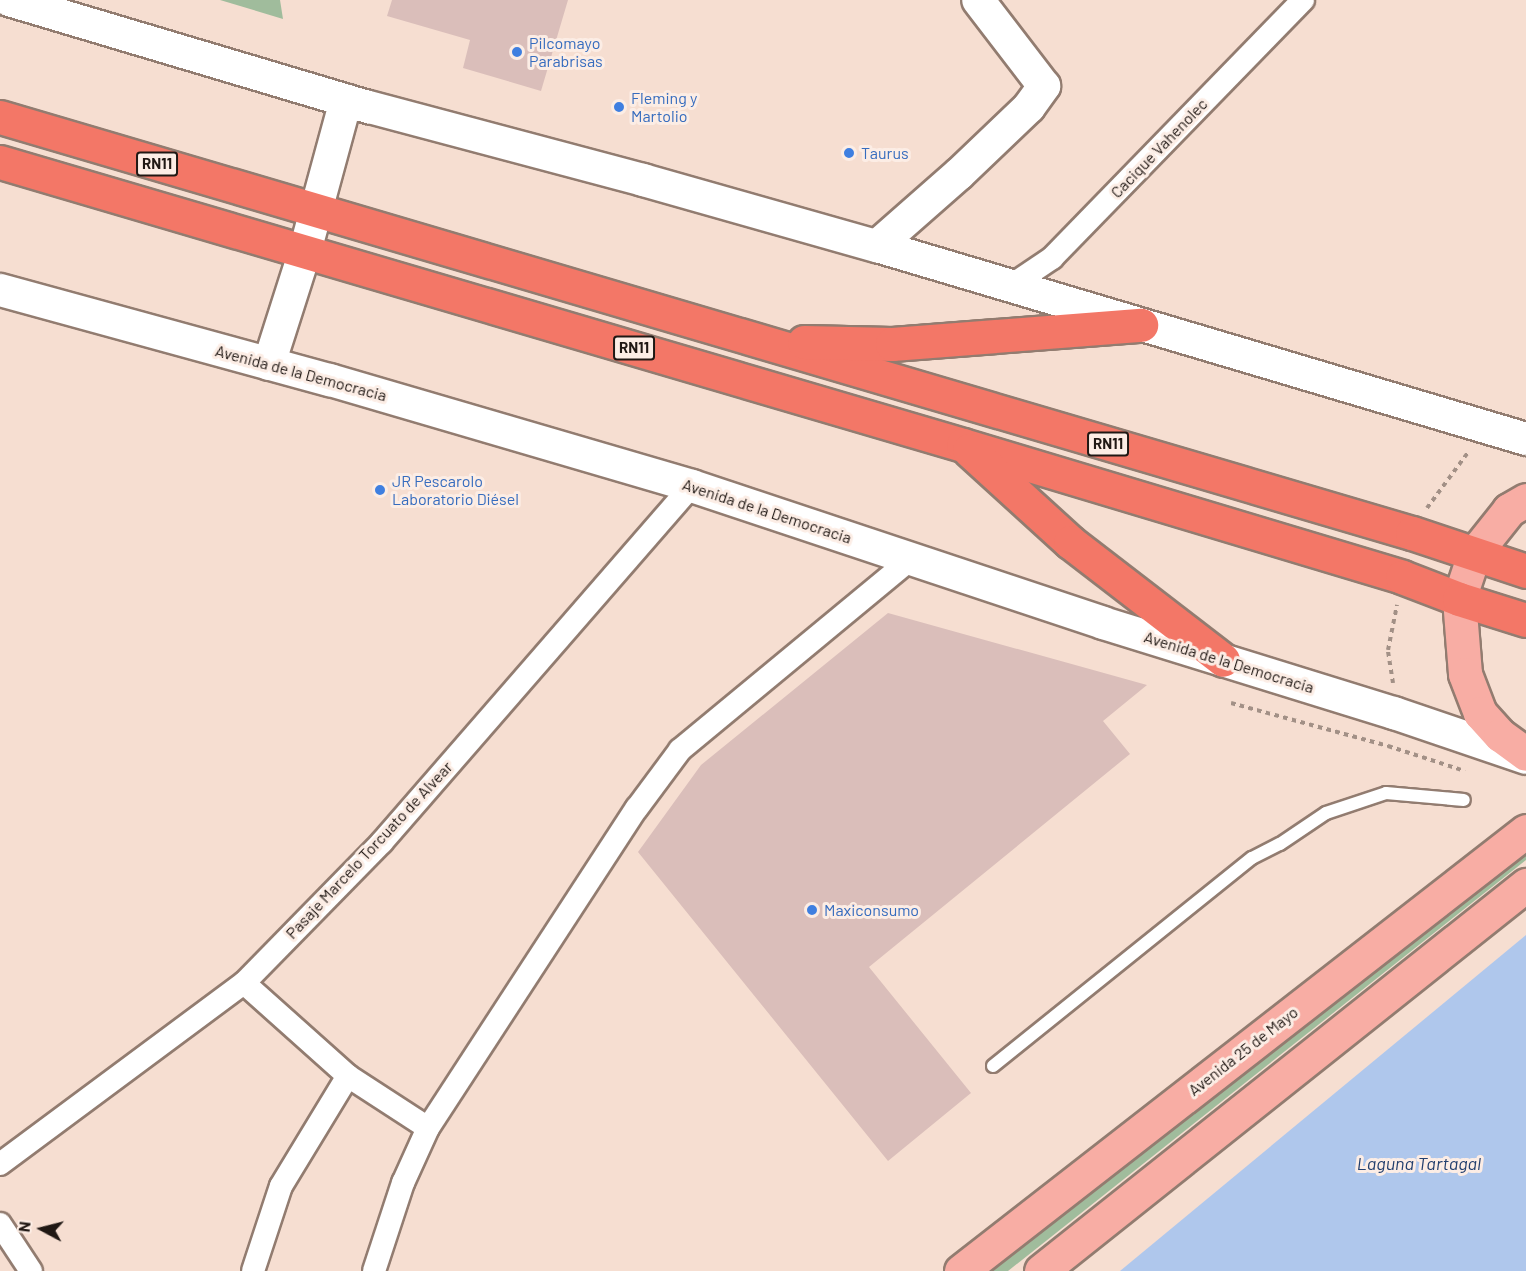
<!DOCTYPE html>
<html>
<head>
<meta charset="utf-8">
<style>
  body { margin:0 }
  #map { position:relative; width:1526px; height:1271px; overflow:hidden; background:#f6ded1; font-family:Barlow,sans-serif }
  div>[style] { position:absolute }
  [style*='--x'] { left:calc(var(--x)*1px); top:calc(var(--y)*1px); width:calc(var(--w)*1px); rotate:calc(var(--a)*1deg) }
  .green>* { inset:0; background:#a0bc9c }
  .water>* { inset:0; background:#afc7ec }
  .building>* { inset:0; background:#dabeba }
  .path>* { height:4px; margin-top:-2px; transform-origin:0; background:repeating-linear-gradient(90deg,#a29086 0 4.5px,transparent 0 9px) }
  .roads { filter:drop-shadow(2px 0 #927c70) drop-shadow(-2px 0 #927c70) drop-shadow(0 2px #927c70) drop-shadow(0 -2px #927c70) }
  .lane>* { height:12px; margin:-6px; padding:0 6px; transform-origin:6px; border-radius:6px; background:#fff }
  .street>* { height:22px; margin:-11px; padding:0 11px; transform-origin:11px; border-radius:11px; background:#fff }
  .secondary>* { height:32px; margin:-16px; padding:0 16px; transform-origin:16px; border-radius:16px; background:#fff }
  .primary>* { height:33px; margin:-16.5px; padding:0 16.5px; transform-origin:16.5px; border-radius:16.5px; background:#f8ada4 }
  .highway>* { height:33px; margin:-16.5px; padding:0 16.5px; transform-origin:16.5px; border-radius:16.5px; background:#f37767 }
  .dots>* { width:16px; height:16px; translate:-50% -50%; box-sizing:border-box; border:3px solid #fcede5; border-radius:50% }
  span { translate:-50% -50%; white-space:nowrap; text-align:center; line-height:1.15; -webkit-text-stroke:6px #fcede5; paint-order:stroke }
  .shield-label span { padding:2px 4px; background:#fcede5; border:2px solid; border-radius:4px; -webkit-text-stroke-width:0 }
  .shield-label { font-size:15px; color:#201814; font-weight:700 }
  .shop-label { font-size:16px; color:#366cbe }
  .left { translate:0 -50%; text-align:left }
  .street-label { font-size:16px; color:#201814 }
  .water-label { font-size:18px; color:#223f6e; font-style:italic }
  .north { position:absolute; left:12px; top:1199px; width:60px; height:60px; -webkit-text-stroke:4px #fcede5; paint-order:stroke; rotate:277deg; font-size:16px; font-weight:700; line-height:24px; text-align:center; color:#201814 }
  .north::after { content:''; display:block; margin:auto; width:21px; height:27px; background:#201814; clip-path:polygon(50% 0,100% 100%,50% 72%,0 100%) }
</style>
</head>
<body>
<div id="map">
  <div class="green">
    <i style="clip-path:polygon(220px 0,280px 0,283px 19px)"></i>
    <i style="clip-path:polygon(1526px 849px,1526px 860px,1008px 1271px,986px 1271px)"></i>
  </div>
  <div class="water">
    <i style="clip-path:polygon(1526px 935px,1526px 1271px,1120px 1271px)"></i>
  </div>
  <div class="building">
    <i style="clip-path:polygon(392px 0,568px 0,541px 91px,463px 68px,470px 40px,387px 16px)"></i>
    <i style="clip-path:polygon(888px 613px,1147px 685px,1103px 721px,1130px 754px,869px 967px,971px 1093px,888px 1161px,638px 852px,701px 765px)"></i>
  </div>
  <div class="path">
    <i style="--x:1427;--y:508;--w:71;--a:-53.6"></i>
    <i style="--x:1393;--y:683;--w:33;--a:-99"></i>
    <i style="--x:1388;--y:650;--w:46;--a:-78.7"></i>
    <i style="--x:1231;--y:703;--w:163;--a:15.3"></i>
    <i style="--x:1388;--y:746;--w:81;--a:18"></i>
  </div>
  <div class="roads">
    <div class="lane">
      <i style="--x:993;--y:1066;--w:332;--a:-38.8"></i>
      <i style="--x:1252;--y:858;--w:31;--a:-27"></i>
      <i style="--x:1280;--y:844;--w:55;--a:-34"></i>
      <i style="--x:1326;--y:813;--w:63;--a:-18.4"></i>
      <i style="--x:1386;--y:793;--w:78;--a:5.1"></i>
    </div>
    <div class="street">
      <i style="--x:1009;--y:287;--w:52;--a:-34"></i>
      <i style="--x:1052;--y:258;--w:360;--a:-45.8"></i>
      <i style="--x:244;--y:983;--w:140;--a:41.8"></i>
      <i style="--x:348;--y:1076;--w:95;--a:33"></i>
      <i style="--x:0;--y:1164;--w:304;--a:-36.6"></i>
      <i style="--x:244;--y:983;--w:197;--a:-45.6"></i>
      <i style="--x:382;--y:842;--w:472;--a:-49"></i>
      <i style="--x:0;--y:1224;--w:56;--a:56.6"></i>
      <i style="--x:253;--y:1271;--w:89;--a:-71.8"></i>
      <i style="--x:281;--y:1186;--w:129;--a:-58.7"></i>
      <i style="--x:374;--y:1271;--w:93;--a:-71.8"></i>
      <i style="--x:403;--y:1183;--w:60;--a:-65.6"></i>
      <i style="--x:428;--y:1128;--w:382;--a:-56.9"></i>
      <i style="--x:637;--y:808;--w:72;--a:-53.4"></i>
      <i style="--x:680;--y:750;--w:301;--a:-39.6"></i>
    </div>
    <div class="secondary">
      <i style="--x:9;--y:0;--w:376;--a:16.6"></i>
      <i style="--x:369;--y:107;--w:284;--a:14.9"></i>
      <i style="--x:643;--y:180;--w:243;--a:15.8"></i>
      <i style="--x:877;--y:246;--w:677;--a:16.56"></i>
      <i style="--x:877;--y:246;--w:109;--a:-41.3"></i>
      <i style="--x:959;--y:174;--w:97;--a:-43.7"></i>
      <i style="--x:1029;--y:107;--w:26;--a:-54"></i>
      <i style="--x:1044;--y:86;--w:108;--a:-127.5"></i>
      <i style="--x:0;--y:290;--w:342;--a:15.3"></i>
      <i style="--x:330;--y:380;--w:377;--a:16.3"></i>
      <i style="--x:692;--y:486;--w:433;--a:18.4"></i>
      <i style="--x:1103;--y:623;--w:305;--a:17.2"></i>
      <i style="--x:1394;--y:713;--w:139;--a:18.8"></i>
      <i style="--x:269;--y:364;--w:119;--a:-72.3"></i>
      <i style="--x:305;--y:251;--w:156;--a:-74.8"></i>
    </div>
    <div class="primary">
      <i style="--x:1526;--y:500;--w:20;--a:150"></i>
      <i style="--x:1509;--y:510;--w:56;--a:128.5"></i>
      <i style="--x:1474;--y:554;--w:47;--a:108.4"></i>
      <i style="--x:1459;--y:599;--w:75;--a:85.4"></i>
      <i style="--x:1465;--y:674;--w:42;--a:69"></i>
      <i style="--x:1480;--y:713;--w:30;--a:48"></i>
      <i style="--x:1500;--y:735;--w:32;--a:36"></i>
      <i style="--x:961;--y:1271;--w:716;--a:-37.91"></i>
      <i style="--x:1041;--y:1271;--w:620;--a:-38.52"></i>
    </div>
    <div class="highway">
      <i style="--x:0;--y:117;--w:1472;--a:16.42"></i>
      <i style="--x:1412;--y:533;--w:120;--a:18.4"></i>
      <i style="--x:0;--y:162;--w:1004;--a:16.38"></i>
      <i style="--x:963;--y:445;--w:458;--a:16.7"></i>
      <i style="--x:1402;--y:577;--w:61;--a:21.1"></i>
      <i style="--x:1459;--y:599;--w:70;--a:17.4"></i>
      <i style="--x:804;--y:342;--w:88;--a:1.3"></i>
      <i style="--x:892;--y:344;--w:250;--a:-4.4"></i>
      <i style="--x:969;--y:450;--w:137;--a:42.3"></i>
      <i style="--x:1070;--y:542;--w:193;--a:37.6"></i>
    </div>
  </div>
  <div class="dots">
    <i style="left:517px;top:52px;background:#3f7fe0"></i>
    <i style="left:619px;top:107px;background:#3f7fe0"></i>
    <i style="left:849px;top:153px;background:#3f7fe0"></i>
    <i style="left:380px;top:490px;background:#3f7fe0"></i>
    <i style="left:812px;top:910px;background:#3f7fe0"></i>
  </div>
  <div class="shield-label">
    <span style="left:157px;top:164px">RN11</span>
    <span style="left:634px;top:348px">RN11</span>
    <span style="left:1108px;top:444px">RN11</span>
  </div>
  <div class="shop-label">
    <span class="left" style="left:529px;top:52px">Pilcomayo<br>Parabrisas</span>
    <span class="left" style="left:631px;top:107px">Fleming y<br>Martolio</span>
    <span class="left" style="left:861px;top:153px">Taurus</span>
    <span class="left" style="left:392px;top:490px">JR Pescarolo<br>Laboratorio Diésel</span>
    <span class="left" style="left:824px;top:910px">Maxiconsumo</span>
  </div>
  <div class="street-label">
    <span style="left:1159px;top:148px;rotate:-46deg">Cacique Vahenolec</span>
    <span style="left:301px;top:373px;rotate:15deg">Avenida de la Democracia</span>
    <span style="left:767px;top:511px;rotate:18deg">Avenida de la Democracia</span>
    <span style="left:1229px;top:662px;rotate:17deg">Avenida de la Democracia</span>
    <span style="left:369px;top:850px;rotate:-47deg">Pasaje Marcelo Torcuato de Alvear</span>
    <span style="left:1243px;top:1051px;rotate:-38deg">Avenida 25 de Mayo</span>
  </div>
  <div class="water-label">
    <span style="left:1419px;top:1163px">Laguna Tartagal</span>
  </div>
  <div class="north">N</div>
</div>
</body>
</html>
